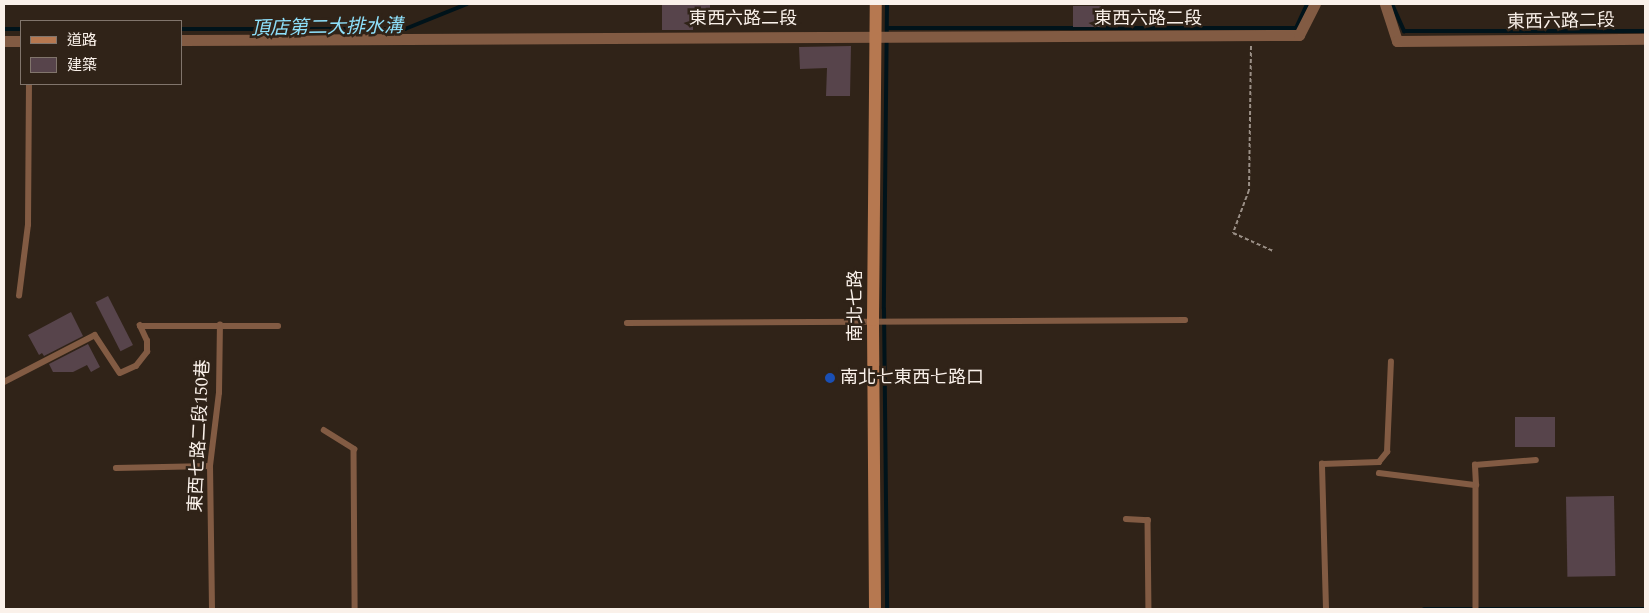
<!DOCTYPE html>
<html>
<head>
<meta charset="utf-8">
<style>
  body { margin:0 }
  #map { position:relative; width:1649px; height:613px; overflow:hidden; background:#302318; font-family:Spectral,"Noto Sans TC",serif }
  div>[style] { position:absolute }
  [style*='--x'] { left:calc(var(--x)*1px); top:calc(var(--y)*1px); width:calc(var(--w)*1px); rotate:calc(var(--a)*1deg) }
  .stream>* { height:4px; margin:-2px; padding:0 2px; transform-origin:2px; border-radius:2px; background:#00131a }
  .building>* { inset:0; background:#57444b; transform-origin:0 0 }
  .path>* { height:2px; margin-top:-1px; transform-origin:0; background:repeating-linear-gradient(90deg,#9b9087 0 4px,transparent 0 6.5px) }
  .lane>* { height:5.5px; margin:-2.75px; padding:0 2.75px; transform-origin:2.75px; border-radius:2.75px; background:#825b43 }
  .street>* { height:11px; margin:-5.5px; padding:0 5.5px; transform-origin:5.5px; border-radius:5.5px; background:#825b43 }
  .secondary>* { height:12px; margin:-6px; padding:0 6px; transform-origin:6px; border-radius:6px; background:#b67850 }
  .dots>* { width:14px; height:14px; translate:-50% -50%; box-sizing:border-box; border:2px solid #302318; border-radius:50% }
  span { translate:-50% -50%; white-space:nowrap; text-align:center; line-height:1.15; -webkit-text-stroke:5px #302318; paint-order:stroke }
  .street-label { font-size:18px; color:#faf1ea }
  .poi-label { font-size:18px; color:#faf1ea }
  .left { translate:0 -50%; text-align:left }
  .water-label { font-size:19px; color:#8ee0fb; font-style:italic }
  .frame { position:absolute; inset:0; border:5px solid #faf1ea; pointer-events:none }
  .legend { position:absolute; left:20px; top:20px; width:162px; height:65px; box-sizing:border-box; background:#302318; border:1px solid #81756c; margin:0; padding:6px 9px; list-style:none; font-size:15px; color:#faf1ea }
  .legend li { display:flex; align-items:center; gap:10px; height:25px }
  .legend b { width:25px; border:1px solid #81756c }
</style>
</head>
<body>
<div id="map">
  <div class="stream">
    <i style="--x:887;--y:4;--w:305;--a:90.6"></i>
    <i style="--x:884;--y:309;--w:300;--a:89.4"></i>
    <i style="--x:1392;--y:4;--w:30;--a:66"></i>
    <i style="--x:1404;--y:31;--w:241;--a:0"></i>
    <i style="--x:888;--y:28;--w:408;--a:0"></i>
    <i style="--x:1296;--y:28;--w:26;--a:-65"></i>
    <i style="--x:4;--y:29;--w:17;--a:0"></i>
    <i style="--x:181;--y:29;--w:224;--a:0"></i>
    <i style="--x:405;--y:29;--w:67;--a:-22"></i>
    <i style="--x:1424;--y:609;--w:221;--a:0"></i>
  </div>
  <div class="building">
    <i style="clip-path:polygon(662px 4px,710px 4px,710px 15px,693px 15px,693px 30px,662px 30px)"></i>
    <i style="left:1073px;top:6px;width:28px;height:21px"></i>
    <i style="clip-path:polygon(851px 46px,850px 96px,826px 96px,827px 68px,800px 69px,799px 47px)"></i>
    <i style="left:108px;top:296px;width:55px;height:14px;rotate:63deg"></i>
    <i style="clip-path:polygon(71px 312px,83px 336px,44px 356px,42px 353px,39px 355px,28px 335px)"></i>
    <i style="clip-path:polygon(88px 344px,100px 367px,91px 372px,87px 365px,73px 372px,53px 372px,49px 364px)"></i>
    <i style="left:1515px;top:417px;width:40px;height:30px"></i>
    <i style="left:1614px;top:496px;width:80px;height:48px;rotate:89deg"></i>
  </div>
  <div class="path">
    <i style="--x:1251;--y:46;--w:144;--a:90.8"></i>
    <i style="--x:1249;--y:190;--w:46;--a:110.4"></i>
    <i style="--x:1233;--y:233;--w:44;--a:24.2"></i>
  </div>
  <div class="lane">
    <i style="--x:19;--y:296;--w:72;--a:-82.8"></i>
    <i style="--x:28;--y:225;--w:141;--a:-89.6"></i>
    <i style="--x:627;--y:323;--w:558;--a:-0.31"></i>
    <i style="--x:4;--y:382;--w:102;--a:-27.3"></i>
    <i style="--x:95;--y:335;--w:45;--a:56.7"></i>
    <i style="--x:120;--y:373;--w:17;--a:-24"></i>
    <i style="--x:136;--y:366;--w:18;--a:-52"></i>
    <i style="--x:147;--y:352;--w:11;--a:-90"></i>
    <i style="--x:147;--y:341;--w:17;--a:-115"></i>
    <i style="--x:140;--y:326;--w:138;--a:0"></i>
    <i style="--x:324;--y:430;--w:36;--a:32"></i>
    <i style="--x:354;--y:449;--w:160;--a:89.6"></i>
    <i style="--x:116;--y:468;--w:94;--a:-1.2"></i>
    <i style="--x:1379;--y:473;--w:98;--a:7.1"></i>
    <i style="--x:1476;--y:485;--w:124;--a:90"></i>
    <i style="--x:1476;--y:485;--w:20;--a:-93"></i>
    <i style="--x:1475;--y:465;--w:61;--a:-4.7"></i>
    <i style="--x:1126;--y:519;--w:22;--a:3"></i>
    <i style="--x:1148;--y:520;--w:89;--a:89.4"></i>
    <i style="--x:212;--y:609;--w:143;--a:-90.8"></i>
    <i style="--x:210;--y:466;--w:74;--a:-83"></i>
    <i style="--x:219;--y:393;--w:68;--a:-89.2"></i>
    <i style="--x:1326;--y:609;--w:145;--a:-91.6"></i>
    <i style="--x:1322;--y:464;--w:57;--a:-2"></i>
    <i style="--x:1379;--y:462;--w:13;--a:-51"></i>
    <i style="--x:1387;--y:452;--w:90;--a:-87.5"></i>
  </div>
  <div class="street">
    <i style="--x:1385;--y:4;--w:39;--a:72"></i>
    <i style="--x:1397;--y:41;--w:248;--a:-0.5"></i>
    <i style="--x:181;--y:40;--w:1118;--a:-0.26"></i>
    <i style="--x:1299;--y:35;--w:35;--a:-63"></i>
    <i style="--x:4;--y:41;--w:17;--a:0"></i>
  </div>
  <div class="secondary">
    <i style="--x:875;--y:609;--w:289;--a:-90.4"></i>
    <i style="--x:873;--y:320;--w:316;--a:-89.5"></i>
  </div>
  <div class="dots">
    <i style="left:830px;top:378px;background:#1a4fb4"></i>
  </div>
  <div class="street-label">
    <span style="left:743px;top:19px">東西六路二段</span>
    <span style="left:1148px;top:19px">東西六路二段</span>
    <span style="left:1561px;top:22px;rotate:-1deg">東西六路二段</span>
    <span style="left:856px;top:306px;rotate:-90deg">南北七路</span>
    <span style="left:200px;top:436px;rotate:-87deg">東西七路二段150巷</span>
  </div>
  <div class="poi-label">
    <span class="left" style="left:840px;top:378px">南北七東西七路口</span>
  </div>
  <div class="water-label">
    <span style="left:327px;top:28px;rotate:-1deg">頂店第二大排水溝</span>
  </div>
  <div class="frame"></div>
  <ul class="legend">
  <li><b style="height:6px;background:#b67850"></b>道路</li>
  <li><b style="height:14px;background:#57444b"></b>建築</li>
  </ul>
</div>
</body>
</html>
